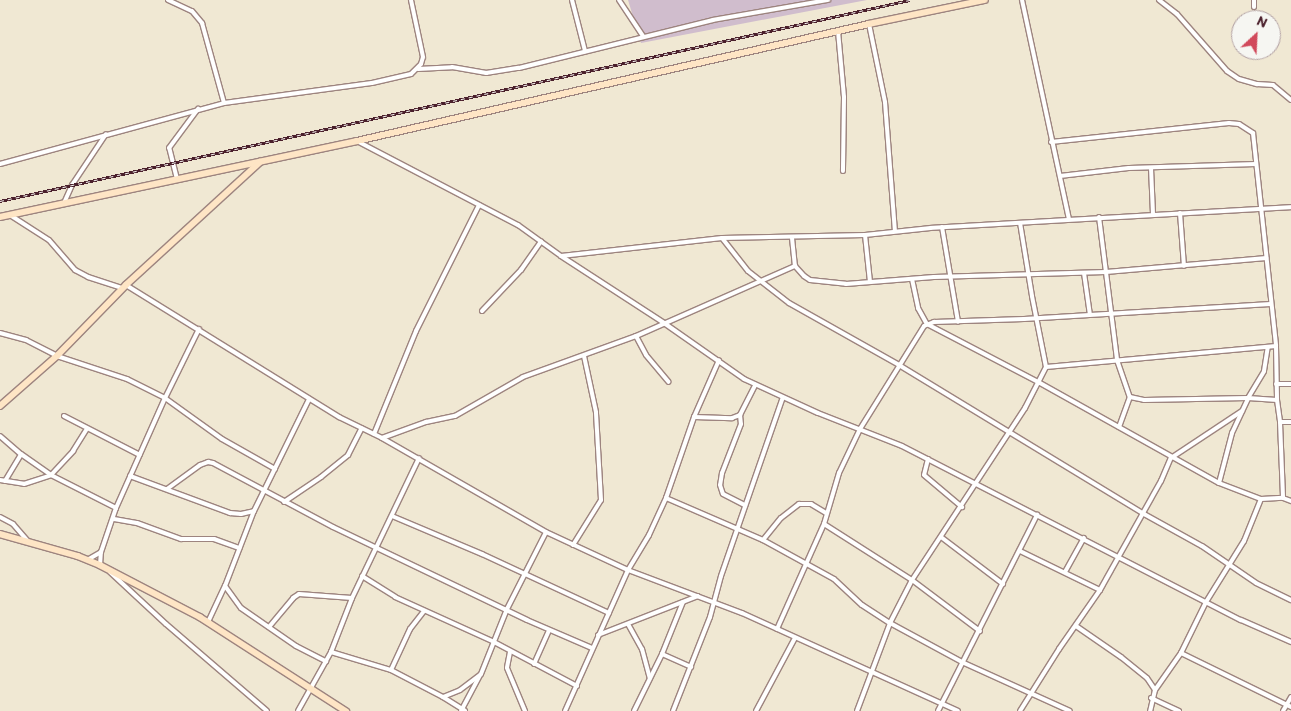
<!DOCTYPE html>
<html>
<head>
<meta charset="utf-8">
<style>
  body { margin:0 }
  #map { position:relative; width:1291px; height:711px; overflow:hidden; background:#f0e8d3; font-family:Itim,sans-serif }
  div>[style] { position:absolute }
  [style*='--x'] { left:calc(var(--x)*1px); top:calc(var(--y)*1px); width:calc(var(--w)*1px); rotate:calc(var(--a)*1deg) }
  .industrial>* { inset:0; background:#d0bdcd }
  .roads { filter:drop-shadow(1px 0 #9d847f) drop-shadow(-1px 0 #9d847f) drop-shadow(0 1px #9d847f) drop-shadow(0 -1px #9d847f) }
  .street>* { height:4px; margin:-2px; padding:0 2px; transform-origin:2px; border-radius:2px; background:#fff }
  .secondary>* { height:5.5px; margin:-2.75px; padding:0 2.75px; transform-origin:2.75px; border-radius:2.75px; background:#fee5c5 }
  .rail>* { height:3px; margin-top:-1.5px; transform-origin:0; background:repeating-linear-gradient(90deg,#f6f6f2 0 4px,#4a1f2b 0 8px); box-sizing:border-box; border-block:1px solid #4a1f2b }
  span { translate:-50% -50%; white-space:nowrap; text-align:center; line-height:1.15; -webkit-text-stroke:4px #f6f6f2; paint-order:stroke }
  .north { position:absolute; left:1231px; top:10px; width:50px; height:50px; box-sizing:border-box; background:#f6f6f2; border:1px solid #b1a0a2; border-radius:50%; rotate:25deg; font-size:14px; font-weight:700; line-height:20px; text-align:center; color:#4a1f2b }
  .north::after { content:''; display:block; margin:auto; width:18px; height:22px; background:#d1495b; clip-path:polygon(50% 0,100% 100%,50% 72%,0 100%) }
</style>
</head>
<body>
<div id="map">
  <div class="industrial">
    <i style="clip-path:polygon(628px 0,867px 0,641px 43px)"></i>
  </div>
  <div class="roads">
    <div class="street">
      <i style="--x:168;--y:0;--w:26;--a:25"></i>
      <i style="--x:192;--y:11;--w:16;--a:50"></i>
      <i style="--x:202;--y:23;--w:83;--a:74.6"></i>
      <i style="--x:572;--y:0;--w:53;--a:75.7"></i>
      <i style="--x:619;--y:0;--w:43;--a:56.3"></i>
      <i style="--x:1022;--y:0;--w:224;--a:77.9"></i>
      <i style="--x:1159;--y:0;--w:23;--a:38"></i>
      <i style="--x:1177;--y:14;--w:76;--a:48.7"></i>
      <i style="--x:1227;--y:71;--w:14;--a:34"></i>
      <i style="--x:1239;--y:79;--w:19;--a:16"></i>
      <i style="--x:1257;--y:84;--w:16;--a:4"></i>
      <i style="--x:1273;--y:85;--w:23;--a:40"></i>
      <i style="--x:1254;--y:0;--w:7;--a:90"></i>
      <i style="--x:869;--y:24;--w:80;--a:78.4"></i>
      <i style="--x:885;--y:102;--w:129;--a:85.6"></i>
      <i style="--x:838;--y:31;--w:66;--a:84.8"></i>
      <i style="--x:844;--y:97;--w:74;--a:90.8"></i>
      <i style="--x:418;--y:69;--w:34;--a:-3"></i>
      <i style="--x:452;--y:67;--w:35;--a:10"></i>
      <i style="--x:486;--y:73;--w:33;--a:-9"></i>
      <i style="--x:519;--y:68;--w:200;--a:-13.9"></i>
      <i style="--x:713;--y:20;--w:117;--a:-9.9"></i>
      <i style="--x:357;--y:141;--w:182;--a:27.6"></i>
      <i style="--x:518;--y:225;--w:53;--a:35.8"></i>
      <i style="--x:561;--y:256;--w:162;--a:-6.4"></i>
      <i style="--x:722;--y:238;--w:143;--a:-1.2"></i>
      <i style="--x:865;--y:235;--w:66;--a:-6.1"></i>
      <i style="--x:931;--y:228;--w:361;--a:-3.3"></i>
      <i style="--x:1051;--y:142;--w:179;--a:-6.1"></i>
      <i style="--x:1229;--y:123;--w:10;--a:6"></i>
      <i style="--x:1239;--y:124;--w:17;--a:33"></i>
      <i style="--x:1253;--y:133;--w:214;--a:83.8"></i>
      <i style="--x:1276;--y:346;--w:54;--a:88.9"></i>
      <i style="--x:1277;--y:400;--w:22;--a:82"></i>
      <i style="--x:1280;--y:422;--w:76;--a:87.7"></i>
      <i style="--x:0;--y:164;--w:232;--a:-15.2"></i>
      <i style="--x:224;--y:103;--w:149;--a:-7.7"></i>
      <i style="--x:372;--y:83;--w:40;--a:-13"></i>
      <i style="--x:411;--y:74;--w:14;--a:-45"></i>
      <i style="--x:421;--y:64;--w:7;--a:-74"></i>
      <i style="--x:423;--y:57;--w:58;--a:-101.9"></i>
      <i style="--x:1151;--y:168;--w:46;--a:87.5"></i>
      <i style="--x:1060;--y:176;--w:69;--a:-6.6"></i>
      <i style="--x:1129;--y:168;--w:127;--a:-1.8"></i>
      <i style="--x:177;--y:179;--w:32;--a:-104"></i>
      <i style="--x:169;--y:148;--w:49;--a:-53.4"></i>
      <i style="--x:64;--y:203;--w:20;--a:-66"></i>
      <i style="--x:72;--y:185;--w:61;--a:-56.3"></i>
      <i style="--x:1180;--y:213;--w:53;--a:85.7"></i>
      <i style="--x:10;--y:215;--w:46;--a:32.7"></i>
      <i style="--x:49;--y:240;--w:40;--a:49"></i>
      <i style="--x:75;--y:270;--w:15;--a:28"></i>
      <i style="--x:88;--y:277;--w:36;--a:18"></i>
      <i style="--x:1099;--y:217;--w:144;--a:82.8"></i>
      <i style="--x:1117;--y:360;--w:39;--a:71"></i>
      <i style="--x:1130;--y:397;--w:14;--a:12"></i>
      <i style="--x:1144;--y:400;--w:104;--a:-1.1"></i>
      <i style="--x:1248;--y:398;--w:29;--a:4"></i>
      <i style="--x:942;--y:227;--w:96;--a:80.4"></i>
      <i style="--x:865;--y:235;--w:47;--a:83.9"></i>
      <i style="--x:722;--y:238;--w:42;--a:51.8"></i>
      <i style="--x:748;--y:271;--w:52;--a:38"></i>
      <i style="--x:789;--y:303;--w:126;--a:29.4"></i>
      <i style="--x:899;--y:365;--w:287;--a:31.3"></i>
      <i style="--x:1144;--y:514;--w:66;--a:28.9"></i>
      <i style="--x:1202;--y:546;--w:65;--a:34.4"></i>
      <i style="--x:1256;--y:583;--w:39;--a:26"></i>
      <i style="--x:792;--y:238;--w:28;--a:84"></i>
      <i style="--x:795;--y:266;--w:13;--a:48"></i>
      <i style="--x:804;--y:276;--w:7;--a:34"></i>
      <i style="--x:810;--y:280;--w:36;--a:6"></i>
      <i style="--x:846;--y:284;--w:88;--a:-4.5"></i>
      <i style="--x:934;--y:277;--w:172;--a:-1.7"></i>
      <i style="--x:1106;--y:272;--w:161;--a:-5"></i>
      <i style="--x:561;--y:256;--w:123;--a:33"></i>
      <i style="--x:664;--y:323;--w:98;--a:35"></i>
      <i style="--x:744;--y:379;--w:81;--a:24.7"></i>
      <i style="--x:818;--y:413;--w:90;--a:21.4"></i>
      <i style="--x:902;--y:446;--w:381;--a:27.2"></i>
      <i style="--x:1241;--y:620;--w:55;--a:23.7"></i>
      <i style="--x:1084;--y:273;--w:42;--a:81.9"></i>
      <i style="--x:912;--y:279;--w:30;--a:78"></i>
      <i style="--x:918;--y:308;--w:18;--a:61"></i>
      <i style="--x:927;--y:324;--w:127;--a:27.6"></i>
      <i style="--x:1040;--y:383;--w:205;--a:29.2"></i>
      <i style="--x:1219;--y:483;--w:45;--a:20.9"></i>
      <i style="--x:1261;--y:499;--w:22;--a:-3"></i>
      <i style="--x:1283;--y:498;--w:9;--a:21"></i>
      <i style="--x:126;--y:285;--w:251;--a:31.8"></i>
      <i style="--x:339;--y:417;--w:48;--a:26"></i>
      <i style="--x:382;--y:438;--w:189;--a:29.8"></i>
      <i style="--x:546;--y:532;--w:90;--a:24.9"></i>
      <i style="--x:628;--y:570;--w:122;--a:20.7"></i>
      <i style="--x:742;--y:613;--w:237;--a:24.4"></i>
      <i style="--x:482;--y:311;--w:57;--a:-46.4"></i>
      <i style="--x:521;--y:270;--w:35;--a:-55"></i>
      <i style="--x:0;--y:333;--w:27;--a:15"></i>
      <i style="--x:26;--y:340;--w:35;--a:27"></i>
      <i style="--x:57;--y:356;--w:74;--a:18.2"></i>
      <i style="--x:127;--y:379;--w:42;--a:26.6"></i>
      <i style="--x:165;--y:398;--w:70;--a:35.7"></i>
      <i style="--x:222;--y:439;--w:61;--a:29.5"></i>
      <i style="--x:636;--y:336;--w:21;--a:62"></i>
      <i style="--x:646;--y:355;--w:35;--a:50"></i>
      <i style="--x:1046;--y:367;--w:231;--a:-5.2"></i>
      <i style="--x:1276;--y:384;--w:15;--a:0"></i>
      <i style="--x:740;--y:415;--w:9;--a:84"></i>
      <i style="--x:741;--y:424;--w:53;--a:111.2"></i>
      <i style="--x:722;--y:473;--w:12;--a:99"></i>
      <i style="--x:720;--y:485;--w:9;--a:72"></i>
      <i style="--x:723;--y:494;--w:25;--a:27"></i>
      <i style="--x:64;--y:416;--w:85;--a:27.2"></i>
      <i style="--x:694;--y:417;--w:38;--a:2"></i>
      <i style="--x:732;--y:418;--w:9;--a:-21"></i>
      <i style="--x:740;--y:415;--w:34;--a:-63"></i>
      <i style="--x:1280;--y:422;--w:11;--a:0"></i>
      <i style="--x:1119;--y:427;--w:32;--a:-70"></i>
      <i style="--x:374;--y:434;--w:111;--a:-67.8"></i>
      <i style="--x:416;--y:331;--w:141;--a:-63.4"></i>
      <i style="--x:0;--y:436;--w:28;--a:41"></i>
      <i style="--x:21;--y:454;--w:37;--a:35"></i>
      <i style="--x:51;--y:475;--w:73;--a:26.9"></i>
      <i style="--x:382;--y:438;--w:47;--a:-20"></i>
      <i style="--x:426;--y:422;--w:30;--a:-12"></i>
      <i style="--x:455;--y:416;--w:78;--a:-29.8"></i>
      <i style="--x:523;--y:377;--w:120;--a:-19.9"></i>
      <i style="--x:636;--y:336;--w:174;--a:-23.8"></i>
      <i style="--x:928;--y:459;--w:16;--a:104"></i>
      <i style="--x:924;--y:475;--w:50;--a:40.1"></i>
      <i style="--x:130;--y:476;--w:107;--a:20.3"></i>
      <i style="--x:230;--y:513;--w:11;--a:5"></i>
      <i style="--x:241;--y:514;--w:13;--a:-13"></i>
      <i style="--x:0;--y:480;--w:24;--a:9"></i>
      <i style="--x:24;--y:484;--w:28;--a:-18"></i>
      <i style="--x:51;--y:475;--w:33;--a:-47"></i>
      <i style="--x:73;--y:451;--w:26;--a:-58"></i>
      <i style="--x:5;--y:481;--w:31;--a:-59"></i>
      <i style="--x:1219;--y:483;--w:52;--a:-75.4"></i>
      <i style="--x:1232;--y:433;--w:38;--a:-65"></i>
      <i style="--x:1248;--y:398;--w:31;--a:-59"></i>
      <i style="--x:1264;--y:371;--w:24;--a:-81"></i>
      <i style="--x:167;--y:489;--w:41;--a:-36"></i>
      <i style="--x:200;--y:465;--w:9;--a:-21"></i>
      <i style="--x:208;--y:462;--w:5;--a:11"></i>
      <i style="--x:213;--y:463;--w:136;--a:28.1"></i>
      <i style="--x:333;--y:527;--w:215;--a:25.6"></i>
      <i style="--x:527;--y:620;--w:71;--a:23.3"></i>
      <i style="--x:666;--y:498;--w:106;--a:23.4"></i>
      <i style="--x:763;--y:540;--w:81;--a:28.8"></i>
      <i style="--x:834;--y:579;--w:38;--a:43"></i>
      <i style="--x:862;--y:605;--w:33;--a:33"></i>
      <i style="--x:890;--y:623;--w:84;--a:28.4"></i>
      <i style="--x:964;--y:663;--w:116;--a:24.4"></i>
      <i style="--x:284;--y:502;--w:45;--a:-34"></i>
      <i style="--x:321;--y:477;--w:35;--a:-39"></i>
      <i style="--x:348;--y:455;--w:30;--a:-63"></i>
      <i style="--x:392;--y:516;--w:98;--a:22.9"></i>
      <i style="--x:482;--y:554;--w:140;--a:24.9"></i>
      <i style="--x:0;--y:517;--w:15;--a:28"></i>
      <i style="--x:13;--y:524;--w:23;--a:49"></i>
      <i style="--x:114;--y:519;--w:23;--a:10"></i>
      <i style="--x:137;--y:523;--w:47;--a:20"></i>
      <i style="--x:181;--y:539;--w:33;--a:0"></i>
      <i style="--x:214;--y:539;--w:27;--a:20"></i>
      <i style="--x:824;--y:524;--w:104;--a:32.5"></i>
      <i style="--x:912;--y:580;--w:85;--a:36.9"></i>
      <i style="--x:941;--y:537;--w:78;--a:37.2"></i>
      <i style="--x:763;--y:540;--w:28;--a:-51"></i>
      <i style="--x:781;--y:518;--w:23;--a:-38"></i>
      <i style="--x:799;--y:504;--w:12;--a:0"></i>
      <i style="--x:811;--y:504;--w:17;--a:31"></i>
      <i style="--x:573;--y:545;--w:53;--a:-58.1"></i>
      <i style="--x:601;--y:500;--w:88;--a:-93.3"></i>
      <i style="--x:596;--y:412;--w:57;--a:-102.1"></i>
      <i style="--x:1020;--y:551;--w:89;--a:26"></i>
      <i style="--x:89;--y:559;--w:14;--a:-30"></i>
      <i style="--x:100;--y:565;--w:13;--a:-86"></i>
      <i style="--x:101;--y:552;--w:46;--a:-71.2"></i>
      <i style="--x:116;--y:508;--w:120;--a:-66"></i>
      <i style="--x:165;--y:398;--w:77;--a:-63.8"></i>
      <i style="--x:110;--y:572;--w:76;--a:42.9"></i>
      <i style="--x:166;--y:624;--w:133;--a:40.7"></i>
      <i style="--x:1065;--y:572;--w:39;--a:-61"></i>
      <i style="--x:362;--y:576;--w:39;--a:32"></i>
      <i style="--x:395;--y:597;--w:109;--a:24.4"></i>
      <i style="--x:494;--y:642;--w:94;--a:27.9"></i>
      <i style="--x:225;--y:586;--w:27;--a:54"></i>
      <i style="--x:241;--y:608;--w:67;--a:34.6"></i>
      <i style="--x:296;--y:646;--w:34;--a:27"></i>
      <i style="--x:208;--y:622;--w:40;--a:-65"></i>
      <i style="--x:225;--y:586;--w:80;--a:-68.9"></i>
      <i style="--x:254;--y:511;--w:125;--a:-63.8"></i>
      <i style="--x:628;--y:624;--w:29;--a:61"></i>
      <i style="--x:642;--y:649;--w:30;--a:75"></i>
      <i style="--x:1076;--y:626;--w:55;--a:34.6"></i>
      <i style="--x:1121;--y:657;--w:33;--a:39"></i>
      <i style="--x:1147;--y:678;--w:14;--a:56"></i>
      <i style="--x:1155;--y:690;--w:22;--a:103"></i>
      <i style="--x:269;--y:627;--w:38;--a:-50"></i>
      <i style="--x:293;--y:598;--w:7;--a:-34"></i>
      <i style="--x:299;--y:594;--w:53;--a:4.3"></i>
      <i style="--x:777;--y:629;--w:115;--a:-65.9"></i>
      <i style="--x:824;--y:524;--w:53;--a:-73.6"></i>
      <i style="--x:839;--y:473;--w:49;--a:-64.5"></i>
      <i style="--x:860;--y:429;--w:121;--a:-58.1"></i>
      <i style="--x:924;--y:326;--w:11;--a:-22"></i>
      <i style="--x:934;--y:322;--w:90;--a:-1.9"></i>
      <i style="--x:1024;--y:319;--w:247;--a:-3.5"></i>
      <i style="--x:598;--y:635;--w:107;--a:-21.3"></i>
      <i style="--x:331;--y:652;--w:63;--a:16.7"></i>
      <i style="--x:391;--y:670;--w:59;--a:27.4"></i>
      <i style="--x:443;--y:697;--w:18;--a:-22"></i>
      <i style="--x:460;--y:690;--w:26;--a:-37"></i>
      <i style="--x:481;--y:674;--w:70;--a:-68.2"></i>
      <i style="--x:507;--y:609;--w:86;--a:-63.1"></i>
      <i style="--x:510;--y:652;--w:16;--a:101"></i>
      <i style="--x:507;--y:668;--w:47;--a:67.3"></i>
      <i style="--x:1181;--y:653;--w:123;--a:26.1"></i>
      <i style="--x:662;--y:654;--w:32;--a:24"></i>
      <i style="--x:534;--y:664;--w:37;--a:-66"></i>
      <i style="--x:391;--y:670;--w:45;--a:-65.1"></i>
      <i style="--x:410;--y:629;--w:23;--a:-52"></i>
      <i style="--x:1155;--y:690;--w:45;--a:-54.9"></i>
      <i style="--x:1181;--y:653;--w:57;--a:-63.9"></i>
      <i style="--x:1206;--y:602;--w:72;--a:-58.1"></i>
      <i style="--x:1244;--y:541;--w:45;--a:-68"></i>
      <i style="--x:443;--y:697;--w:26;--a:32"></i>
      <i style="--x:1151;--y:698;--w:31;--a:25"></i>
      <i style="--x:298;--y:711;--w:68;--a:-60.8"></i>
      <i style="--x:331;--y:652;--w:58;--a:-68.7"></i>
      <i style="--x:352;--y:598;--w:155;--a:-64.4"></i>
      <i style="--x:461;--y:711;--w:40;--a:-62"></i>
      <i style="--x:565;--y:711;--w:154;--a:-65.9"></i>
      <i style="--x:628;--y:570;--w:41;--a:-59"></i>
      <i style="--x:649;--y:535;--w:41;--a:-65.3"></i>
      <i style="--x:666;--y:498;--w:86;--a:-70.9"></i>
      <i style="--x:694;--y:417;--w:62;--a:-66.3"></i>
      <i style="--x:634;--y:711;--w:64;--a:-63.8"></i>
      <i style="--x:662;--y:654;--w:56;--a:-68"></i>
      <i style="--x:673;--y:711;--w:101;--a:-68.5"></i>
      <i style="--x:710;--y:617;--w:42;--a:-75"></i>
      <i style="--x:721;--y:576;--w:189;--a:-70.9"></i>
      <i style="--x:756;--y:711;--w:83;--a:-61.9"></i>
      <i style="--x:857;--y:711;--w:94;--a:-69.4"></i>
      <i style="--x:890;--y:623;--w:48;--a:-62.9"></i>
      <i style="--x:912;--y:580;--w:206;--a:-56.7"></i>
      <i style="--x:1025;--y:408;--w:46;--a:-62.9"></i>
      <i style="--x:1046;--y:367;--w:72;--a:-101.2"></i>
      <i style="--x:1032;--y:296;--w:74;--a:-99.3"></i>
      <i style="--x:938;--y:711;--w:220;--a:-63.2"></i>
      <i style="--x:1020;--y:711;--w:73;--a:-57.8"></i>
      <i style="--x:1059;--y:649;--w:72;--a:-55.2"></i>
      <i style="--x:1100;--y:590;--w:125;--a:-60.8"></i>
      <i style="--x:1161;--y:481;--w:25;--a:-67"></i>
      <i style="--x:1171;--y:458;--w:85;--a:-33.5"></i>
      <i style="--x:1283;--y:711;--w:16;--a:-60"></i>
    </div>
    <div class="secondary">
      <i style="--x:0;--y:217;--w:365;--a:-12"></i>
      <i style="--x:357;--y:141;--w:525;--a:-12.87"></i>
      <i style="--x:869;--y:24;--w:118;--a:-11.7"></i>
      <i style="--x:0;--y:406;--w:76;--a:-41.3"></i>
      <i style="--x:57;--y:356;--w:99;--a:-45.8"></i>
      <i style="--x:126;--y:285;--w:182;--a:-42.5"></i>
      <i style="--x:0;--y:534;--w:81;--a:15.8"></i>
      <i style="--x:78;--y:556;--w:24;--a:22"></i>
      <i style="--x:100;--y:565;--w:113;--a:27.5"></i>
      <i style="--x:200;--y:617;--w:174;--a:32.8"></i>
    </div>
  </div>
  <div class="rail">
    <i style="--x:0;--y:201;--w:932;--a:-12.46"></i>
  </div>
  <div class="north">N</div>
</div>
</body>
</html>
